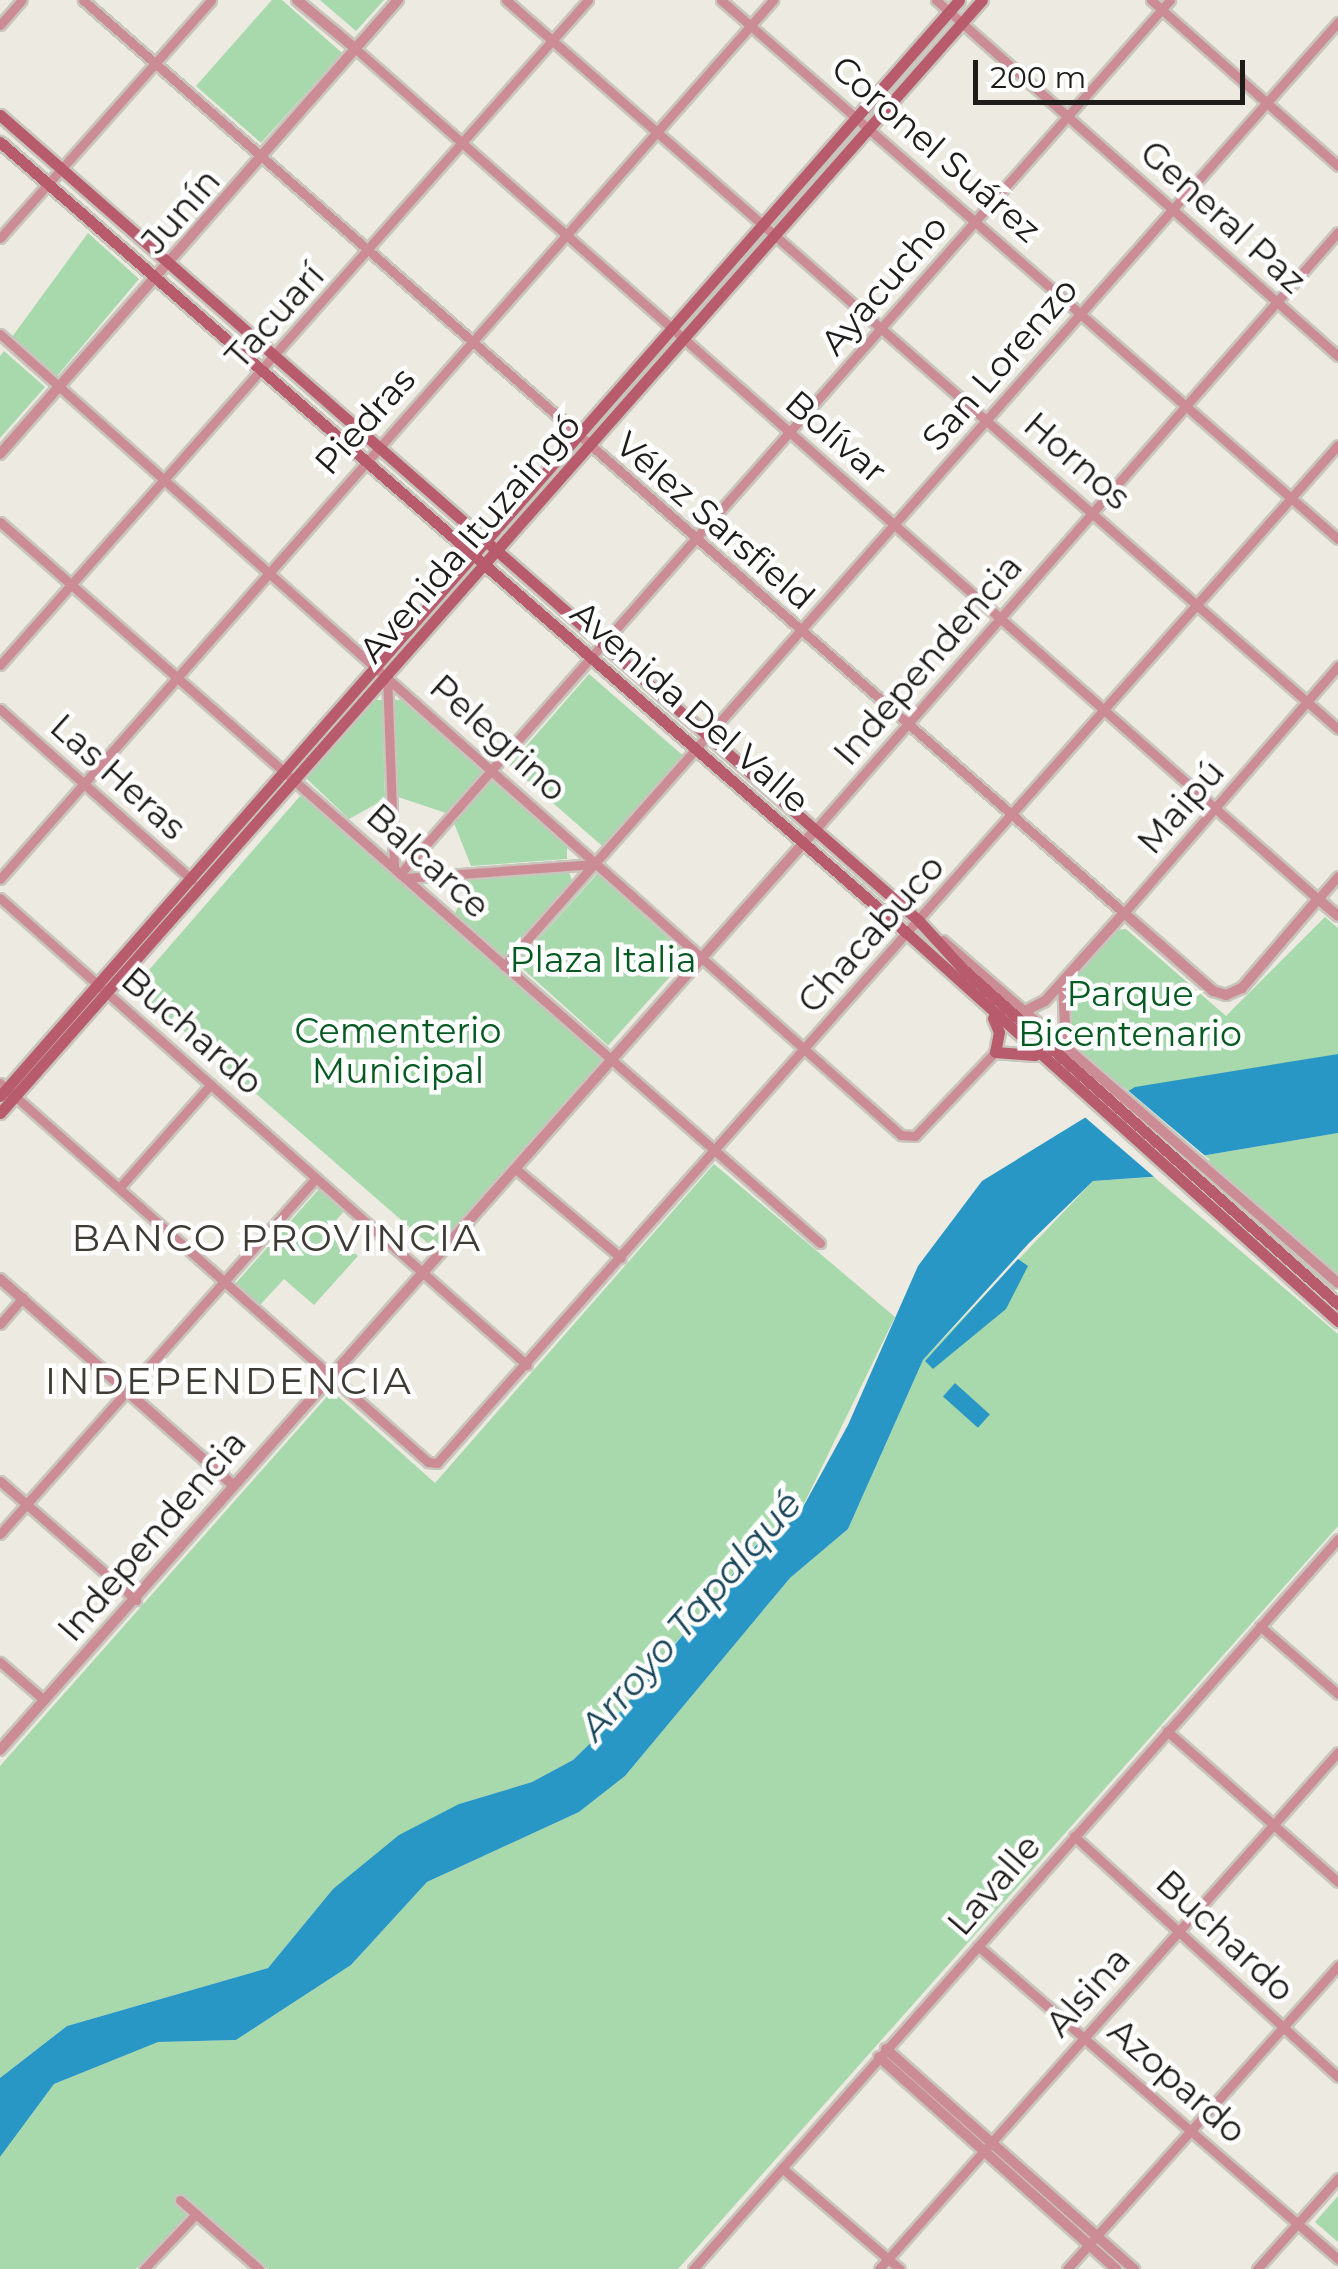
<!DOCTYPE html>
<html>
<head>
<meta charset="utf-8">
<style>
  body { margin:0 }
  #map { position:relative; width:1338px; height:2269px; overflow:hidden; background:#edeae1; font-family:Montserrat,sans-serif }
  div>[style] { position:absolute }
  [style*='--x'] { left:calc(var(--x)*1px); top:calc(var(--y)*1px); width:calc(var(--w)*1px); rotate:calc(var(--a)*1deg) }
  .green>* { inset:0; background:#a7d9ac; transform-origin:0 0 }
  .water>* { inset:0; background:#2997c5; transform-origin:0 0 }
  .pier>* { inset:0; background:#edeae1 }
  .roads { filter:drop-shadow(2px 0 #c8c5bd) drop-shadow(-2px 0 #c8c5bd) drop-shadow(0 2px #c8c5bd) drop-shadow(0 -2px #c8c5bd) }
  .minor>* { height:9px; margin:-4.5px; padding:0 4.5px; transform-origin:4.5px; border-radius:4.5px; background:#cc8c96 }
  .tertiary>* { height:10px; margin:-5px; padding:0 5px; transform-origin:5px; border-radius:5px; background:#cc8c96 }
  .secondary>* { height:11px; margin:-5.5px; padding:0 5.5px; transform-origin:5.5px; border-radius:5.5px; background:#b75b6d }
  span { translate:-50% -50%; white-space:nowrap; text-align:center; line-height:1.15; -webkit-text-stroke:9px #fff; paint-order:stroke }
  .street-label { font-size:35px; color:#1d1c19 }
  .park-label { font-size:35px; color:#055a21 }
  .neighbourhood-label { font-size:38px; color:#3d3b34; letter-spacing:2.5px }
  .water-label { font-size:38px; color:#1a465a; font-style:italic }
  .scale { position:absolute; left:973px; top:60px; width:272px; height:45px; box-sizing:border-box; border:5px solid #1d1c19; border-top:0; padding-left:12px; font-size:30px; line-height:35px; white-space:nowrap; color:#1d1c19; -webkit-text-stroke:8px #fff; paint-order:stroke }
</style>
</head>
<body>
<div id="map">
  <div class="green">
    <i style="clip-path:polygon(272px 0,282px 0,342px 53px,261px 143px,196px 86px)"></i>
    <i style="clip-path:polygon(320px 0,384px 0,356px 31px)"></i>
    <i style="clip-path:polygon(88px 233px,139px 279px,57px 376px,12px 337px)"></i>
    <i style="clip-path:polygon(4px 351px,45px 387px,0 438px,0 356px)"></i>
    <i style="left:589px;top:674px;width:124px;height:121px;rotate:41deg"></i>
    <i style="clip-path:polygon(406px 699px,485px 769px,446px 813px,398px 797px,394px 700px)"></i>
    <i style="clip-path:polygon(370px 700px,382px 700px,385px 799px,349px 819px,305px 777px)"></i>
    <i style="clip-path:polygon(494px 777px,567px 845px,567px 859px,471px 866px,454px 823px)"></i>
    <i style="left:301px;top:795px;width:401px;height:255px;rotate:41deg"></i>
    <i style="clip-path:polygon(569px 872px,572px 881px,503px 958px,455px 914px,469px 879px)"></i>
    <i style="left:597px;top:874px;width:123px;height:120px;rotate:42deg"></i>
    <i style="clip-path:polygon(1325px 917px,1338px 928px,1338px 1054px,1125px 1092px,1070px 1041px,1068px 987px,1117px 930px,1126px 929px,1226px 1016px)"></i>
    <i style="clip-path:polygon(1338px 1133px,1338px 1278px,1201px 1156px)"></i>
    <i style="clip-path:polygon(714px 1164px,895px 1317px,797px 1518px,757px 1543px,610px 1724px,573px 1760px,532px 1782px,459px 1804px,333px 1889px,268px 1968px,67px 2026px,0 2078px,0 1766px,332px 1391px,435px 1483px)"></i>
    <i style="clip-path:polygon(1154px 1177px,1338px 1334px,1338px 1526px,678px 2269px,268px 2269px,196px 2208px,136px 2269px,0 2269px,0 2157px,54px 2084px,157px 2042px,236px 2040px,351px 1965px,427px 1882px,579px 1812px,625px 1776px,790px 1578px,848px 1529px,923px 1360px,1093px 1181px)"></i>
    <i style="clip-path:polygon(319px 1189px,344px 1211px,328px 1230px,358px 1256px,314px 1305px,284px 1279px,260px 1305px,236px 1283px)"></i>
    <i style="clip-path:polygon(1338px 2196px,1338px 2242px,1315px 2222px)"></i>
  </div>
  <div class="water">
    <i style="clip-path:polygon(1338px 1054px,1338px 1133px,1201px 1156px,1164px 1176px,1093px 1181px,1029px 1243px,923px 1360px,848px 1529px,790px 1578px,625px 1776px,579px 1812px,427px 1882px,351px 1965px,236px 2040px,158px 2042px,54px 2084px,0 2157px,0 2078px,67px 2026px,268px 1968px,333px 1889px,399px 1835px,459px 1804px,532px 1782px,573px 1760px,610px 1724px,758px 1543px,797px 1518px,848px 1425px,918px 1266px,982px 1181px,1135px 1087px)"></i>
    <i style="clip-path:polygon(1018px 1259px,1028px 1266px,1006px 1309px,933px 1369px,925px 1361px)"></i>
    <i style="left:955px;top:1383px;width:47px;height:18px;rotate:42deg"></i>
  </div>
  <div class="pier">
    <i style="clip-path:polygon(1124px 1087px,1210px 1160px,1160px 1182px,1080px 1113px)"></i>
  </div>
  <div class="roads">
    <div class="minor">
      <i style="--x:83;--y:0;--w:1385;--a:41.25"></i>
      <i style="--x:1124;--y:913;--w:327;--a:-49.1"></i>
      <i style="--x:506;--y:0;--w:1106;--a:41.22"></i>
      <i style="--x:721;--y:0;--w:819;--a:41.14"></i>
      <i style="--x:936;--y:0;--w:537;--a:41.53"></i>
      <i style="--x:1151;--y:0;--w:250;--a:41.6"></i>
      <i style="--x:0;--y:25;--w:33;--a:-49"></i>
      <i style="--x:357;--y:50;--w:1282;--a:41.46"></i>
      <i style="--x:1318;--y:899;--w:30;--a:-49"></i>
      <i style="--x:0;--y:238;--w:318;--a:-48.4"></i>
      <i style="--x:0;--y:334;--w:1206;--a:41.64"></i>
      <i style="--x:901;--y:1135;--w:14;--a:4"></i>
      <i style="--x:915;--y:1136;--w:116;--a:-46.4"></i>
      <i style="--x:0;--y:522;--w:1092;--a:41.32"></i>
      <i style="--x:0;--y:665;--w:888;--a:-48.52"></i>
      <i style="--x:387;--y:675;--w:193;--a:87.9"></i>
      <i style="--x:0;--y:709;--w:257;--a:41.7"></i>
      <i style="--x:815;--y:830;--w:794;--a:-48.83"></i>
      <i style="--x:400;--y:874;--w:1165;--a:-48.62"></i>
      <i style="--x:405;--y:878;--w:190;--a:-4.2"></i>
      <i style="--x:0;--y:879;--w:1171;--a:-48.67"></i>
      <i style="--x:0;--y:898;--w:704;--a:41.55"></i>
      <i style="--x:504;--y:966;--w:1260;--a:-48.54"></i>
      <i style="--x:0;--y:1083;--w:572;--a:41.53"></i>
      <i style="--x:428;--y:1462;--w:9;--a:6"></i>
      <i style="--x:437;--y:1463;--w:1359;--a:-48.49"></i>
      <i style="--x:517;--y:1170;--w:136;--a:40.2"></i>
      <i style="--x:120;--y:1187;--w:137;--a:-48.5"></i>
      <i style="--x:0;--y:1324;--w:35;--a:-49"></i>
      <i style="--x:0;--y:1481;--w:181;--a:41.2"></i>
      <i style="--x:0;--y:1534;--w:476;--a:-48.4"></i>
      <i style="--x:1260;--y:1626;--w:103;--a:41.1"></i>
      <i style="--x:0;--y:1662;--w:58;--a:40.8"></i>
      <i style="--x:1167;--y:1731;--w:228;--a:41.4"></i>
      <i style="--x:1074;--y:1836;--w:357;--a:42.4"></i>
      <i style="--x:978;--y:1946;--w:477;--a:41"></i>
      <i style="--x:782;--y:2168;--w:155;--a:40.6"></i>
      <i style="--x:180;--y:2200;--w:105;--a:41.1"></i>
      <i style="--x:144;--y:2269;--w:76;--a:-46.6"></i>
      <i style="--x:693;--y:2269;--w:974;--a:-48.54"></i>
      <i style="--x:879;--y:2269;--w:691;--a:-48.4"></i>
      <i style="--x:1067;--y:2269;--w:407;--a:-48.2"></i>
      <i style="--x:1257;--y:2269;--w:122;--a:-48.3"></i>
    </div>
    <div class="tertiary">
      <i style="--x:297;--y:0;--w:78;--a:39.8"></i>
      <i style="--x:0;--y:454;--w:604;--a:-48.76"></i>
      <i style="--x:943;--y:941;--w:522;--a:40.89"></i>
      <i style="--x:1063;--y:983;--w:63;--a:87.3"></i>
      <i style="--x:1027;--y:1010;--w:20;--a:-27"></i>
      <i style="--x:1045;--y:1001;--w:118;--a:-48.1"></i>
      <i style="--x:1124;--y:913;--w:118;--a:41.2"></i>
      <i style="--x:1213;--y:991;--w:14;--a:17"></i>
      <i style="--x:1226;--y:995;--w:17;--a:-24"></i>
      <i style="--x:1242;--y:988;--w:117;--a:-49.5"></i>
      <i style="--x:1318;--y:899;--w:26;--a:40"></i>
      <i style="--x:0;--y:1279;--w:311;--a:41.5"></i>
      <i style="--x:0;--y:1750;--w:1229;--a:-48.46"></i>
      <i style="--x:886;--y:2049;--w:332;--a:41.6"></i>
      <i style="--x:879;--y:2057;--w:318;--a:41.8"></i>
    </div>
    <div class="secondary">
      <i style="--x:0;--y:115;--w:1222;--a:41.25"></i>
      <i style="--x:919;--y:921;--w:65;--a:47.5"></i>
      <i style="--x:963;--y:969;--w:503;--a:41.78"></i>
      <i style="--x:0;--y:142;--w:1205;--a:41.1"></i>
      <i style="--x:908;--y:934;--w:579;--a:41.99"></i>
      <i style="--x:993;--y:1018;--w:15;--a:67"></i>
      <i style="--x:999;--y:1032;--w:20;--a:101"></i>
      <i style="--x:995;--y:1052;--w:40;--a:4.3"></i>
      <i style="--x:0;--y:1096;--w:1456;--a:-48.81"></i>
      <i style="--x:0;--y:1113;--w:1484;--a:-48.58"></i>
    </div>
  </div>
  <div class="street-label">
    <span style="left:936px;top:149px;rotate:41deg">Coronel Suárez</span>
    <span style="left:181px;top:211px;rotate:-49deg">Junín</span>
    <span style="left:1223px;top:217px;rotate:42deg">General Paz</span>
    <span style="left:884px;top:285px;rotate:-49deg">Ayacucho</span>
    <span style="left:275px;top:316px;rotate:-48deg">Tacuarí</span>
    <span style="left:1000px;top:364px;rotate:-49deg">San Lorenzo</span>
    <span style="left:365px;top:421px;rotate:-48deg">Piedras</span>
    <span style="left:836px;top:437px;rotate:41deg">Bolívar</span>
    <span style="left:1077px;top:461px;rotate:41deg">Hornos</span>
    <span style="left:715px;top:521px;rotate:41deg">Vélez Sarsfield</span>
    <span style="left:470px;top:538px;rotate:-49deg">Avenida Ituzaingó</span>
    <span style="left:928px;top:660px;rotate:-49deg">Independencia</span>
    <span style="left:690px;top:707px;rotate:41deg">Avenida Del Valle</span>
    <span style="left:498px;top:738px;rotate:42deg">Pelegrino</span>
    <span style="left:118px;top:777px;rotate:42deg">Las Heras</span>
    <span style="left:1181px;top:807px;rotate:-49deg">Maipú</span>
    <span style="left:428px;top:861px;rotate:42deg">Balcarce</span>
    <span style="left:871px;top:934px;rotate:-48deg">Chacabuco</span>
    <span style="left:192px;top:1031px;rotate:41deg">Buchardo</span>
    <span style="left:152px;top:1536px;rotate:-49deg">Independencia</span>
    <span style="left:994px;top:1885px;rotate:-49deg">Lavalle</span>
    <span style="left:1225px;top:1936px;rotate:43deg">Buchardo</span>
    <span style="left:1088px;top:1992px;rotate:-48deg">Alsina</span>
    <span style="left:1177px;top:2081px;rotate:41deg">Azopardo</span>
  </div>
  <div class="park-label">
    <span style="left:603px;top:960px">Plaza Italia</span>
    <span style="left:1130px;top:1014px">Parque<br>Bicentenario</span>
    <span style="left:398px;top:1051px">Cementerio<br>Municipal</span>
  </div>
  <div class="neighbourhood-label">
    <span style="left:277px;top:1238px">BANCO PROVINCIA</span>
    <span style="left:229px;top:1381px">INDEPENDENCIA</span>
  </div>
  <div class="water-label">
    <span style="left:690px;top:1615px;rotate:-49deg">Arroyo Tapalqué</span>
  </div>
  <div class="scale">200 m</div>
</div>
</body>
</html>
